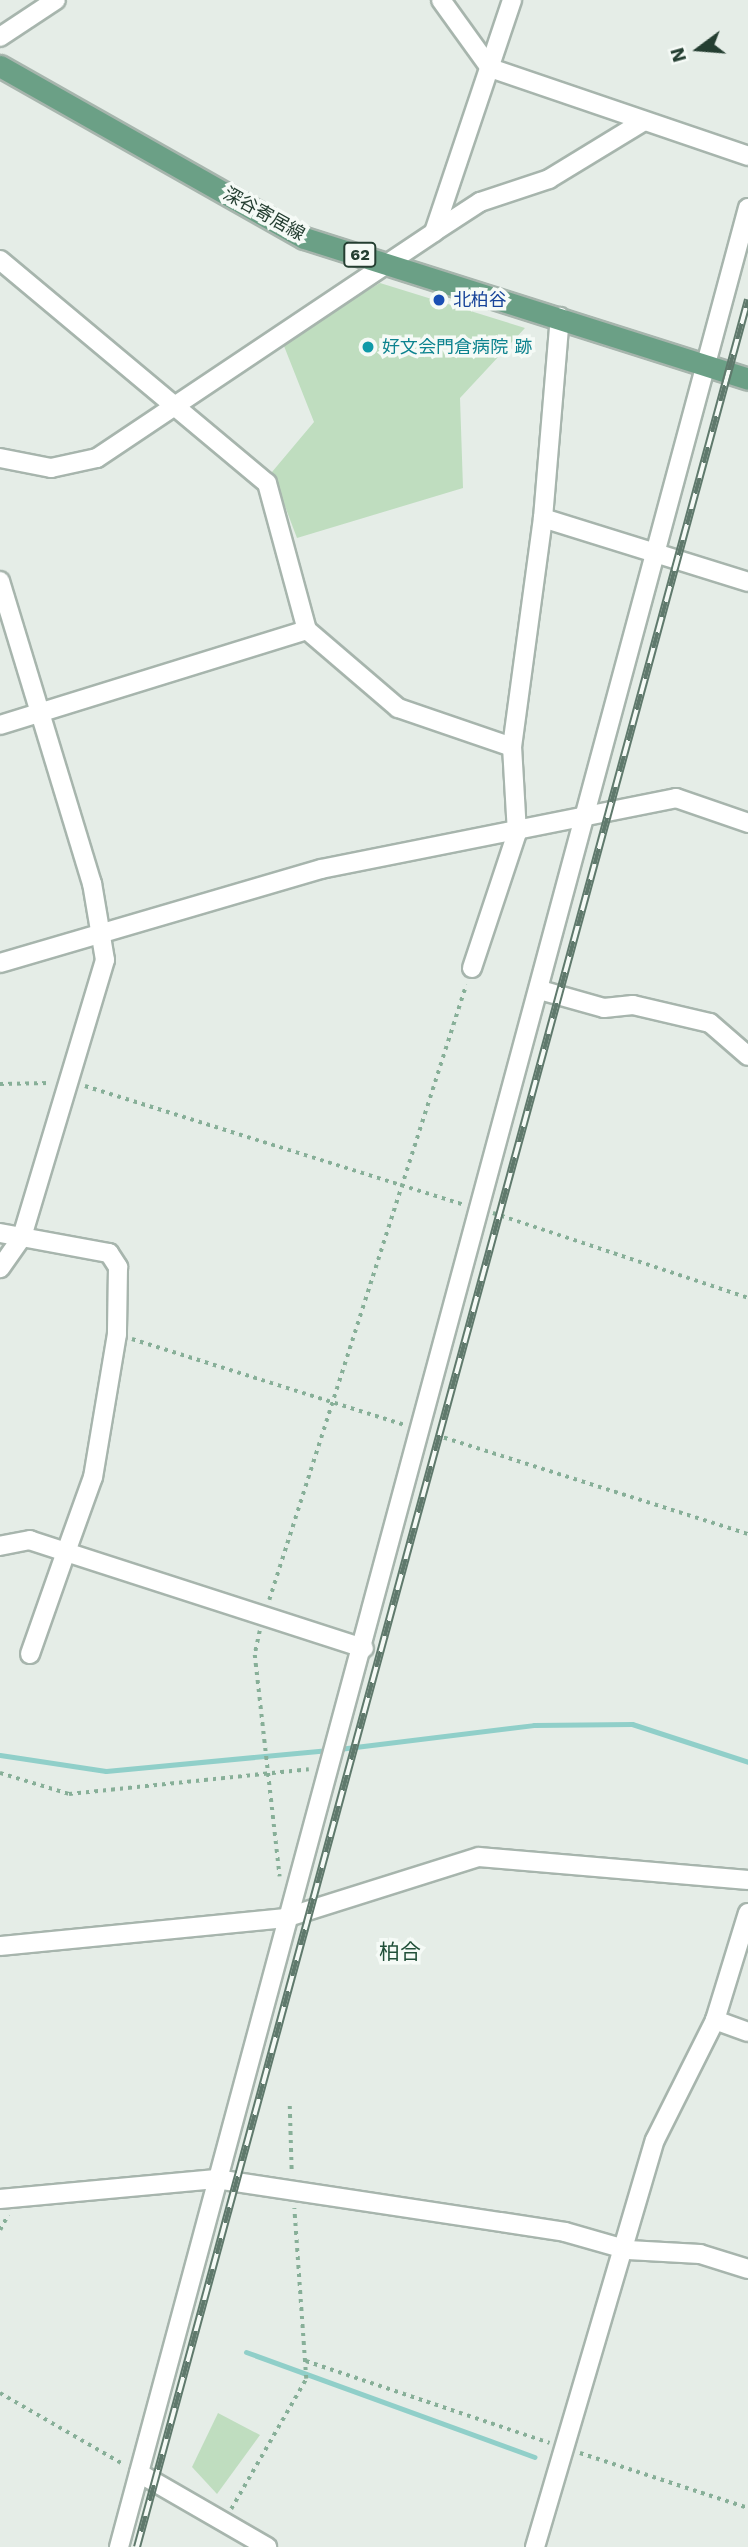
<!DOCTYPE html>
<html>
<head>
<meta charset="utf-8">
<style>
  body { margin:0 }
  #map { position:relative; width:748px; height:2547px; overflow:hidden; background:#e5ede7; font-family:"Work Sans","Noto Sans JP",sans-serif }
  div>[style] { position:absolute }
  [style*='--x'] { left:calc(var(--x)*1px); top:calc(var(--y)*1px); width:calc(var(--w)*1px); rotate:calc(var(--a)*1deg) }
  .green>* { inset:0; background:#bfddbf }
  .stream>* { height:5px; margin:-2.5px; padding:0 2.5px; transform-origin:2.5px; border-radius:2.5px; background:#90cfc9 }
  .path>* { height:3.5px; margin-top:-1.75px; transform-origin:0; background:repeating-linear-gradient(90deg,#87af98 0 3.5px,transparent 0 8.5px) }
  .roads { filter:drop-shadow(2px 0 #a7b5ad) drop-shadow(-2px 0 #a7b5ad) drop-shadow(0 2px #a7b5ad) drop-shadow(0 -2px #a7b5ad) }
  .minor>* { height:18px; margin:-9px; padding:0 9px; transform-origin:9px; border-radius:9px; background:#fff }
  .major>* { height:21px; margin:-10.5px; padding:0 10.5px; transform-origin:10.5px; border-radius:10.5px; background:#6ba086 }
  .rail>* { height:8px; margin-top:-4px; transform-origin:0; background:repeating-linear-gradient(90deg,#f5faf6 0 16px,#5f796c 0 32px); box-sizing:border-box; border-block:2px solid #5f796c }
  .dots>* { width:19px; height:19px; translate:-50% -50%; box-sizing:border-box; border:4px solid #f5faf6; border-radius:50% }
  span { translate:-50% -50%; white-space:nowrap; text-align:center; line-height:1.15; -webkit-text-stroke:7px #f5faf6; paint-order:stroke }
  .shield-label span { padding:2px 5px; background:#f5faf6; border:2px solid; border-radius:5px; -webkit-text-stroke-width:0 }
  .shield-label { font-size:16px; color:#243e31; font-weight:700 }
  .street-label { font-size:18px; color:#243e31 }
  .transit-label { font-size:18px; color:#164399 }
  .left { translate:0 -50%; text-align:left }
  .culture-label { font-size:18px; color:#0d838f }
  .quarter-label { font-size:21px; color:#215039 }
  .north { position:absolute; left:664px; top:14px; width:70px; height:70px; -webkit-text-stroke:5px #f5faf6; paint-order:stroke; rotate:254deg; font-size:19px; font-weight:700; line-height:28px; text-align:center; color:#243e31 }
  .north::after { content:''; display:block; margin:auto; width:24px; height:32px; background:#243e31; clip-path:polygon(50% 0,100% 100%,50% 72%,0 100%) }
</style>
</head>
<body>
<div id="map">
  <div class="green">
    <i style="clip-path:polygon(380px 283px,525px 328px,460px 398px,463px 488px,297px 538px,272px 472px,314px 422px,282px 341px)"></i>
    <i style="clip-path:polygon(218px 2413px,260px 2435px,217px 2494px,192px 2467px)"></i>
  </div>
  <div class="stream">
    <i style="--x:339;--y:1749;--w:196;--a:-7"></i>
    <i style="--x:534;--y:1725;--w:98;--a:-0.6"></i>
    <i style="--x:632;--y:1724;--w:122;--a:18.1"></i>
    <i style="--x:0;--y:1755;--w:107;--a:8.6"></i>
    <i style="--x:106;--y:1771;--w:224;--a:-5.4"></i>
    <i style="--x:246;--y:2352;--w:307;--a:20"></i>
  </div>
  <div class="path">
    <i style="--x:0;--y:1084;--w:50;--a:-1.1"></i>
    <i style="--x:85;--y:1086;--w:395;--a:17.4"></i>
    <i style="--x:493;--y:1213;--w:269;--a:18.4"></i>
    <i style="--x:132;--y:1339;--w:286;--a:17.5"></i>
    <i style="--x:436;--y:1435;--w:327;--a:17.6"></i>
    <i style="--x:269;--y:1600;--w:646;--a:-72.24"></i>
    <i style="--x:260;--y:1631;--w:25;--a:102"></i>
    <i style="--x:255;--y:1655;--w:223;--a:83.6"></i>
    <i style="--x:0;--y:1773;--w:72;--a:16.9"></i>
    <i style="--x:69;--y:1794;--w:241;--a:-5.9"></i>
    <i style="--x:290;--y:2106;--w:67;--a:88.3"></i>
    <i style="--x:0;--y:2230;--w:17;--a:-62"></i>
    <i style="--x:306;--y:2361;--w:257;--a:18.6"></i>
    <i style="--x:0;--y:2393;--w:142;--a:30"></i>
    <i style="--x:580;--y:2453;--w:177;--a:18.1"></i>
    <i style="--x:231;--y:2509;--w:150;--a:-60"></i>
    <i style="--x:306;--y:2379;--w:171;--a:-94"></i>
  </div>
  <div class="roads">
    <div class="minor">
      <i style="--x:441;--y:0;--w:84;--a:54.2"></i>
      <i style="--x:490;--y:68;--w:273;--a:18.8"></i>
      <i style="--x:0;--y:37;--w:67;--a:-33.5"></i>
      <i style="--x:434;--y:232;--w:55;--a:-33.1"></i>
      <i style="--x:480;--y:202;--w:73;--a:-18.4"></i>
      <i style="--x:549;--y:179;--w:111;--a:-31.4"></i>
      <i style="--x:0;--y:260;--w:348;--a:39.9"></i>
      <i style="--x:267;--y:483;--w:152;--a:74.8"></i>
      <i style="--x:307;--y:630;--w:120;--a:40.6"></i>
      <i style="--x:398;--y:708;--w:120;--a:18.9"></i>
      <i style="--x:0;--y:458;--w:52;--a:11.1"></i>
      <i style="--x:51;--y:468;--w:47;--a:-12.3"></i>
      <i style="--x:97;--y:458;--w:406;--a:-33.8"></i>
      <i style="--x:434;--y:232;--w:245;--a:-71.4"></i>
      <i style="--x:543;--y:518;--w:215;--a:17.3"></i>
      <i style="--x:0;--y:581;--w:316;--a:73.1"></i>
      <i style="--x:92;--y:883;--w:78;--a:80.4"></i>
      <i style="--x:105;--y:960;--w:289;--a:106.7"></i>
      <i style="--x:22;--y:1237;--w:38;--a:125"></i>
      <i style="--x:0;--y:725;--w:321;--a:-17.2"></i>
      <i style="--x:0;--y:963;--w:334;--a:-16.3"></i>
      <i style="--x:321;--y:869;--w:362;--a:-11.3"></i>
      <i style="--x:676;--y:798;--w:76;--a:19.1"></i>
      <i style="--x:472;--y:968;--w:142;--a:-71.6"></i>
      <i style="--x:517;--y:833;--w:86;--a:-93.3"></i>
      <i style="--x:512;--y:747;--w:231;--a:-82.3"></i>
      <i style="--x:543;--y:518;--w:202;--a:-85.2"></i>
      <i style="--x:540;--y:990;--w:66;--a:15.7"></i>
      <i style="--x:604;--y:1008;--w:29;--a:-6"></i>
      <i style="--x:633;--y:1005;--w:79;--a:13.2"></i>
      <i style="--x:710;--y:1023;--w:50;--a:41"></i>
      <i style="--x:0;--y:1233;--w:111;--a:10.4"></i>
      <i style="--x:109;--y:1253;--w:17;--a:57"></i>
      <i style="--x:118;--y:1267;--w:67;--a:90.9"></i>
      <i style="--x:117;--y:1334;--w:145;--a:99.5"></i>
      <i style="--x:93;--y:1477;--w:80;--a:109.8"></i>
      <i style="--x:66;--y:1552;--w:38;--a:-162"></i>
      <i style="--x:30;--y:1540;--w:31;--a:169"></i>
      <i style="--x:30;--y:1654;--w:108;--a:-70.6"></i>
      <i style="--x:66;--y:1552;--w:313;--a:17.9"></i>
      <i style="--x:0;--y:1946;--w:286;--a:-5.6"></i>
      <i style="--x:285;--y:1918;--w:203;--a:-17.5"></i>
      <i style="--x:479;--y:1857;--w:270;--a:4.9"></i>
      <i style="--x:715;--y:2020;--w:35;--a:20"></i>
      <i style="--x:0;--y:2199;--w:217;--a:-5.3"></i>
      <i style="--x:216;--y:2179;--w:353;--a:8.6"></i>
      <i style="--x:565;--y:2232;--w:66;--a:15.9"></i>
      <i style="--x:628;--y:2250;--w:72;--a:3.2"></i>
      <i style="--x:700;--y:2254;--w:50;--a:17.4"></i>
      <i style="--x:139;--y:2473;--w:148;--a:30"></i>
      <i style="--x:119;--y:2547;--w:2422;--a:-74.95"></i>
      <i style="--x:535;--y:2547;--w:424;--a:-73.6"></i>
      <i style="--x:655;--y:2140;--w:134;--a:-63.4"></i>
      <i style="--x:715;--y:2020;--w:112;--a:-72.9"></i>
    </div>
    <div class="major">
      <i style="--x:0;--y:66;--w:349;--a:29.5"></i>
      <i style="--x:304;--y:238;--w:466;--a:17.6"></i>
    </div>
  </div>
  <div class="rail">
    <i style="--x:137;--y:2547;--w:2329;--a:-74.79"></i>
  </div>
  <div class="dots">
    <i style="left:439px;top:300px;background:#1a4fb4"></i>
    <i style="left:368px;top:347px;background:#0f9aa8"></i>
  </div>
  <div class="shield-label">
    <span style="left:360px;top:255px">62</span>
  </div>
  <div class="street-label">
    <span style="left:264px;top:214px;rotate:29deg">深谷寄居線</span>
  </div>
  <div class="transit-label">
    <span class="left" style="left:453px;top:300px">北柏谷</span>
  </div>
  <div class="culture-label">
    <span class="left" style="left:382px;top:347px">好文会門倉病院 跡</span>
  </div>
  <div class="quarter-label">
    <span style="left:400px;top:1952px">柏合</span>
  </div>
  <div class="north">N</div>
</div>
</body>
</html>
